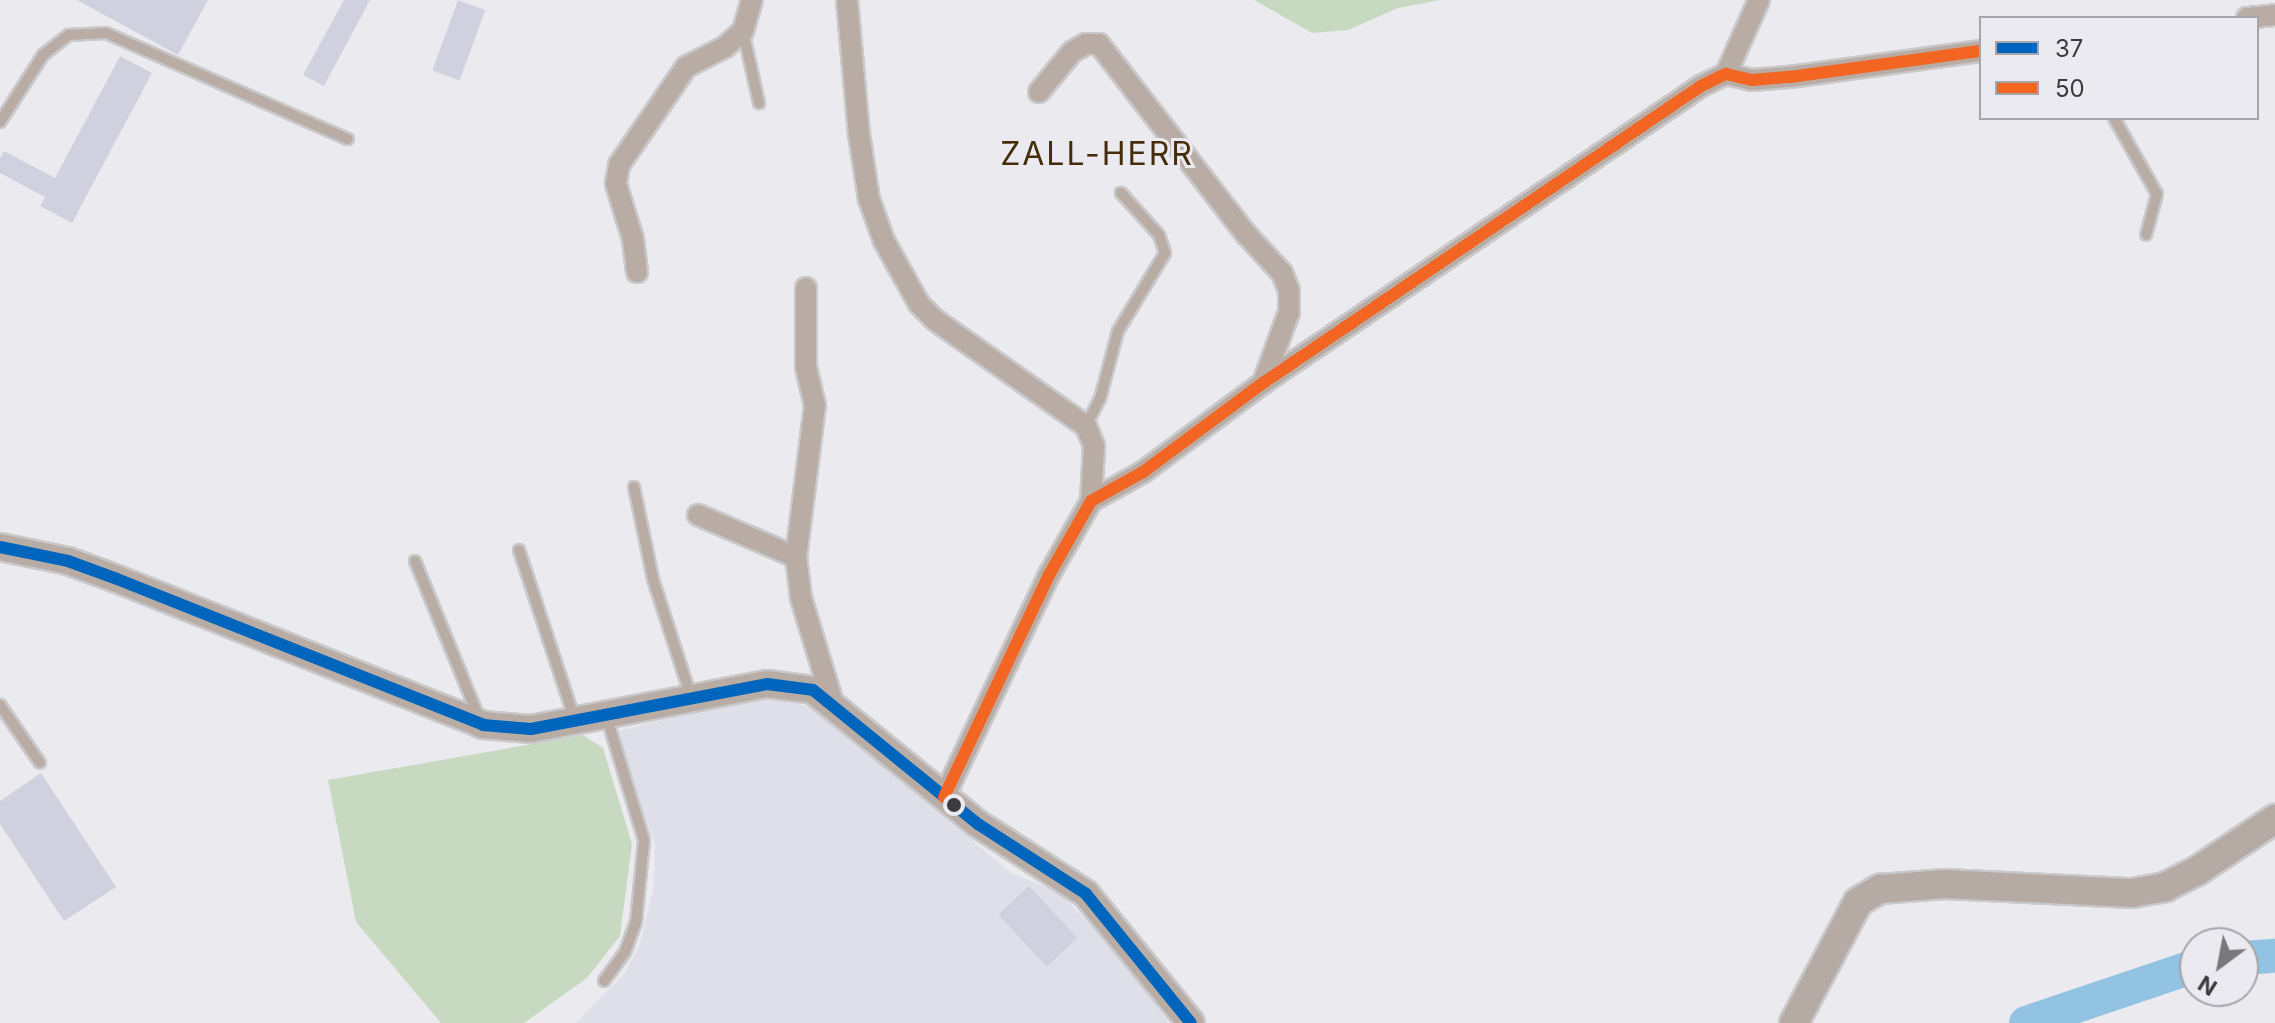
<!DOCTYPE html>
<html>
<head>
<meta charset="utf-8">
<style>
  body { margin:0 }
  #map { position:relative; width:2275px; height:1023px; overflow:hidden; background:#ebebef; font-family:Inter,sans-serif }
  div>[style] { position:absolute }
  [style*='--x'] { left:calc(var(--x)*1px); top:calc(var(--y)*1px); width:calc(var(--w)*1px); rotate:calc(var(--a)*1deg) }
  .built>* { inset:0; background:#dfdfe9 }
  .green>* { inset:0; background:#c7dac1 }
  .river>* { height:34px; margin:-17px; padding:0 17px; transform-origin:17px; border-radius:17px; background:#93c3e2 }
  .building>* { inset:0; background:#d1d0df; transform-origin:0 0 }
  .roads { filter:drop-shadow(2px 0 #c9c9cb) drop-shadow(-2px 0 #c9c9cb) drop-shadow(0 2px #c9c9cb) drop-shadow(0 -2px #c9c9cb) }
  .service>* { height:10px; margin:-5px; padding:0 5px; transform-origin:5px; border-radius:5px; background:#b8aca5 }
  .minor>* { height:20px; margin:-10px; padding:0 10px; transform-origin:10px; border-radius:10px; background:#b8aca5 }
  .tertiary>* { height:26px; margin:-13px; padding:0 13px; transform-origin:13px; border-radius:13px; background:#b8aca5 }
  .secondary>* { height:28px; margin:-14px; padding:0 14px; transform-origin:14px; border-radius:14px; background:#b5aaa4 }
  .bus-1>* { height:12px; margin:-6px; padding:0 6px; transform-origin:6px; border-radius:6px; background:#0065bd }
  .bus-2>* { height:12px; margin:-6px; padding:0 6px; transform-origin:6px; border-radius:6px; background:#f26522 }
  .dots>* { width:22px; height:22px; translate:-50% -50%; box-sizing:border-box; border:4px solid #eaeaf0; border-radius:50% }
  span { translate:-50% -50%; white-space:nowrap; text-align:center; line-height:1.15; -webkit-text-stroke:6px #eaeaf0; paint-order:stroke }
  .quarter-label { font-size:32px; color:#452d09; letter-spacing:2px }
  .legend { position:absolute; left:1979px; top:16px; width:280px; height:104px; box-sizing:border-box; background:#eaeaf0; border:2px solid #a4a4a9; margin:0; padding:10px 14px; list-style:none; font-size:24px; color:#3c3b3e }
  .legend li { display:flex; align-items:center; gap:16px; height:40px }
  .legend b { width:40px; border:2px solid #a4a4a9 }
  .north { position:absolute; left:2179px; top:927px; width:80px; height:80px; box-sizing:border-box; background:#eaeaf0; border:2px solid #a4a4a9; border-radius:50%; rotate:212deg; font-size:22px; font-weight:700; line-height:32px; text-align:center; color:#3c3b3e }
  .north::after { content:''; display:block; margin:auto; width:28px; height:36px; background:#79797c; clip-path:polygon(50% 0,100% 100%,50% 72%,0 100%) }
</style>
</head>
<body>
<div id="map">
  <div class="built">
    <i style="clip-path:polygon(774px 693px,815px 710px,1011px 873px,1059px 893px,1116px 951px,1169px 1023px,576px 1023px,625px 973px,639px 947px,654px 886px,655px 844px,613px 732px)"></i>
  </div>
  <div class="green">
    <i style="clip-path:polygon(1254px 0,1440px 0,1398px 8px,1348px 30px,1312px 33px)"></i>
    <i style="clip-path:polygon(583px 735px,603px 748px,632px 844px,620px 936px,587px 978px,524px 1023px,441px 1023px,356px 922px,328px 780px)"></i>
  </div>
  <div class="river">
    <i style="--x:2243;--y:958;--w:32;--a:-4"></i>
    <i style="--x:2026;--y:1023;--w:178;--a:-18.6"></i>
  </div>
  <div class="building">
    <i style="clip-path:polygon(77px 0,208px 0,178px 55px)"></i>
    <i style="clip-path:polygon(344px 0,370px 0,324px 86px,303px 75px)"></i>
    <i style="left:458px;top:0;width:29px;height:75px;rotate:20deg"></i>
    <i style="clip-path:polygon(120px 56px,152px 73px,72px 223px,40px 206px,45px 197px,0 173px,0 158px,4px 151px,55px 178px)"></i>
    <i style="clip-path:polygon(41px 773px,116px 887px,64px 921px,0 824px,0 801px)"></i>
    <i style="left:1029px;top:886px;width:71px;height:42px;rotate:47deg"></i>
  </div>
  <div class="roads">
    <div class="service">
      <i style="--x:743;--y:31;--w:74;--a:77.5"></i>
      <i style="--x:2114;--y:118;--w:87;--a:60.5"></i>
      <i style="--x:2157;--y:194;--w:42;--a:105"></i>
      <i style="--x:0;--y:122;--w:80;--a:-57.3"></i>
      <i style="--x:43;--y:55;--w:33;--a:-38"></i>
      <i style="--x:69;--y:35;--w:37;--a:-3"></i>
      <i style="--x:106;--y:33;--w:264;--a:23.7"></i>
      <i style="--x:1086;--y:426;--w:30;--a:-63"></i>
      <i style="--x:1100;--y:399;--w:70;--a:-75.2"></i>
      <i style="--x:1118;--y:331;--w:91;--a:-58.9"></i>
      <i style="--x:1165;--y:253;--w:19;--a:-108"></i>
      <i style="--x:1159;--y:235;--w:57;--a:-132.1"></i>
      <i style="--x:634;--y:487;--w:94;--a:78.3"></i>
      <i style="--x:653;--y:579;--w:124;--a:72.1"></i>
      <i style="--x:519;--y:550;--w:179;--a:71.8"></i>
      <i style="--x:415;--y:561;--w:172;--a:67.8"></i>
      <i style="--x:0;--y:705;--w:70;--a:55.4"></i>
      <i style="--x:604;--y:981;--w:36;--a:-54"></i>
      <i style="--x:625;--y:952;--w:32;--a:-70"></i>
      <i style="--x:636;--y:922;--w:82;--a:-84.4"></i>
      <i style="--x:644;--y:840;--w:131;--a:-106.9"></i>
    </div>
    <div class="minor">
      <i style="--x:847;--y:0;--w:135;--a:84.9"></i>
      <i style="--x:859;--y:134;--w:66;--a:81.3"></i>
      <i style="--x:869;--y:199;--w:45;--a:70.3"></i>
      <i style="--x:884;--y:241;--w:72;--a:60.9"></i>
      <i style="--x:919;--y:304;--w:23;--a:45"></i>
      <i style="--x:935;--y:320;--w:184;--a:35.1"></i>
      <i style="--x:1086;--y:426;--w:22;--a:68"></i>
      <i style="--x:1094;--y:446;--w:55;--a:93.1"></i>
      <i style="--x:2247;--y:18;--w:28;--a:-6"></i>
      <i style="--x:1726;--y:74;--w:81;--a:-66"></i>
      <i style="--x:1039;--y:92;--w:52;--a:-50.5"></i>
      <i style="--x:1072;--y:52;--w:16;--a:-30"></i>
      <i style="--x:1086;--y:44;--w:13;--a:0"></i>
      <i style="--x:1099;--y:44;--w:240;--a:52.3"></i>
      <i style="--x:1246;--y:234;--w:53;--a:47.3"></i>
      <i style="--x:1282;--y:273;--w:18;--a:68"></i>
      <i style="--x:1289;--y:290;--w:22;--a:90"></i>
      <i style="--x:1289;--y:312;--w:76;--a:110.1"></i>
      <i style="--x:637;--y:272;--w:33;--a:-97"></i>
      <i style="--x:633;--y:239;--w:58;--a:-107.2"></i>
      <i style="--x:616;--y:184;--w:19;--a:-81"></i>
      <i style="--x:619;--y:165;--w:119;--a:-55.6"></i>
      <i style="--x:686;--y:67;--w:44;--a:-27.1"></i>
      <i style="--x:725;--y:47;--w:24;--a:-42"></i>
      <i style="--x:743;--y:31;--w:32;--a:-74"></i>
      <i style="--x:806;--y:288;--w:79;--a:90"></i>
      <i style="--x:806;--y:367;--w:39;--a:77"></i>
      <i style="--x:815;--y:405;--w:153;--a:97.1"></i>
      <i style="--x:796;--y:557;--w:41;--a:83"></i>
      <i style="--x:801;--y:598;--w:110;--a:73.1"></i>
      <i style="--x:698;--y:515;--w:107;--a:23.2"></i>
      <i style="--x:944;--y:797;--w:246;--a:-64.7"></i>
      <i style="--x:1049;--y:575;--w:85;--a:-60.4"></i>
      <i style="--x:1091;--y:501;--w:60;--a:-29.1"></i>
      <i style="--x:1143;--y:472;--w:149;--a:-36.6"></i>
      <i style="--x:1263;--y:383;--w:529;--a:-34.14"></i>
      <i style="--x:1701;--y:86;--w:28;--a:-26"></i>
      <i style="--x:1726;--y:74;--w:27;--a:13"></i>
      <i style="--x:1752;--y:80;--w:38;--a:-5"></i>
      <i style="--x:1790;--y:77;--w:193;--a:-7.8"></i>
    </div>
    <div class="tertiary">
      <i style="--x:0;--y:547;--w:69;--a:11.6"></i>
      <i style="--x:68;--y:561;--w:52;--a:20.2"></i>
      <i style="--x:117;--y:579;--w:394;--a:21.7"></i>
      <i style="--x:483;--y:725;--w:48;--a:4.8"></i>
      <i style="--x:531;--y:729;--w:240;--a:-10.8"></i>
      <i style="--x:767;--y:684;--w:46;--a:7.4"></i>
      <i style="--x:813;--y:690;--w:213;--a:39.1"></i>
      <i style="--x:978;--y:824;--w:129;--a:32.9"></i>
      <i style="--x:1086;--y:894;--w:166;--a:50.9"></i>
    </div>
    <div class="secondary">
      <i style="--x:1794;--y:1023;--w:137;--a:-62.1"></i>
      <i style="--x:1858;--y:902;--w:26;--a:-31"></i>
      <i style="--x:1880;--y:889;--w:65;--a:-4.4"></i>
      <i style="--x:1945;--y:884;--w:187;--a:2.8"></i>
      <i style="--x:2132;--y:893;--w:34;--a:-10"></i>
      <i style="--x:2165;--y:887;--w:36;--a:-27"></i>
      <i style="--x:2197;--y:871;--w:94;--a:-33.7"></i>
    </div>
  </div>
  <div class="bus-1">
    <i style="--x:0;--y:547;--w:69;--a:11.6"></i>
    <i style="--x:68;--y:561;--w:52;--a:20.2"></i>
    <i style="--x:117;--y:579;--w:394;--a:21.7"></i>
    <i style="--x:483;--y:725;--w:48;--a:4.8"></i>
    <i style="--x:531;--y:729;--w:240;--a:-10.8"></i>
    <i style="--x:767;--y:684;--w:46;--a:7.4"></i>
    <i style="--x:813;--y:690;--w:213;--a:39.1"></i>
    <i style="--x:978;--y:824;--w:129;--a:32.9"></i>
    <i style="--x:1086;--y:894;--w:166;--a:50.9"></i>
  </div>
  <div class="bus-2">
    <i style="--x:944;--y:797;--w:246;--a:-64.7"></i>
    <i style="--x:1049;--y:575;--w:85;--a:-60.4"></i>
    <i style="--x:1091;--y:501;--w:60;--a:-29.1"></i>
    <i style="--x:1143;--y:472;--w:149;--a:-36.6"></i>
    <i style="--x:1263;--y:383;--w:529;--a:-34.14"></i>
    <i style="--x:1701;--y:86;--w:28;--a:-26"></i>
    <i style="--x:1726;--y:74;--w:27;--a:13"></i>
    <i style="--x:1752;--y:80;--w:38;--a:-5"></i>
    <i style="--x:1790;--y:77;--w:193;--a:-7.8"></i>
  </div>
  <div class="dots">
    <i style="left:954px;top:805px;background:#3c3b3e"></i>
  </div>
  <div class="quarter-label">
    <span style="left:1097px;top:154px">ZALL-HERR</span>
  </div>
  <ul class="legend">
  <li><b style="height:10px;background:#0065bd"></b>37</li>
  <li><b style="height:10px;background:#f26522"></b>50</li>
  </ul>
  <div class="north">N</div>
</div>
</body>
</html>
